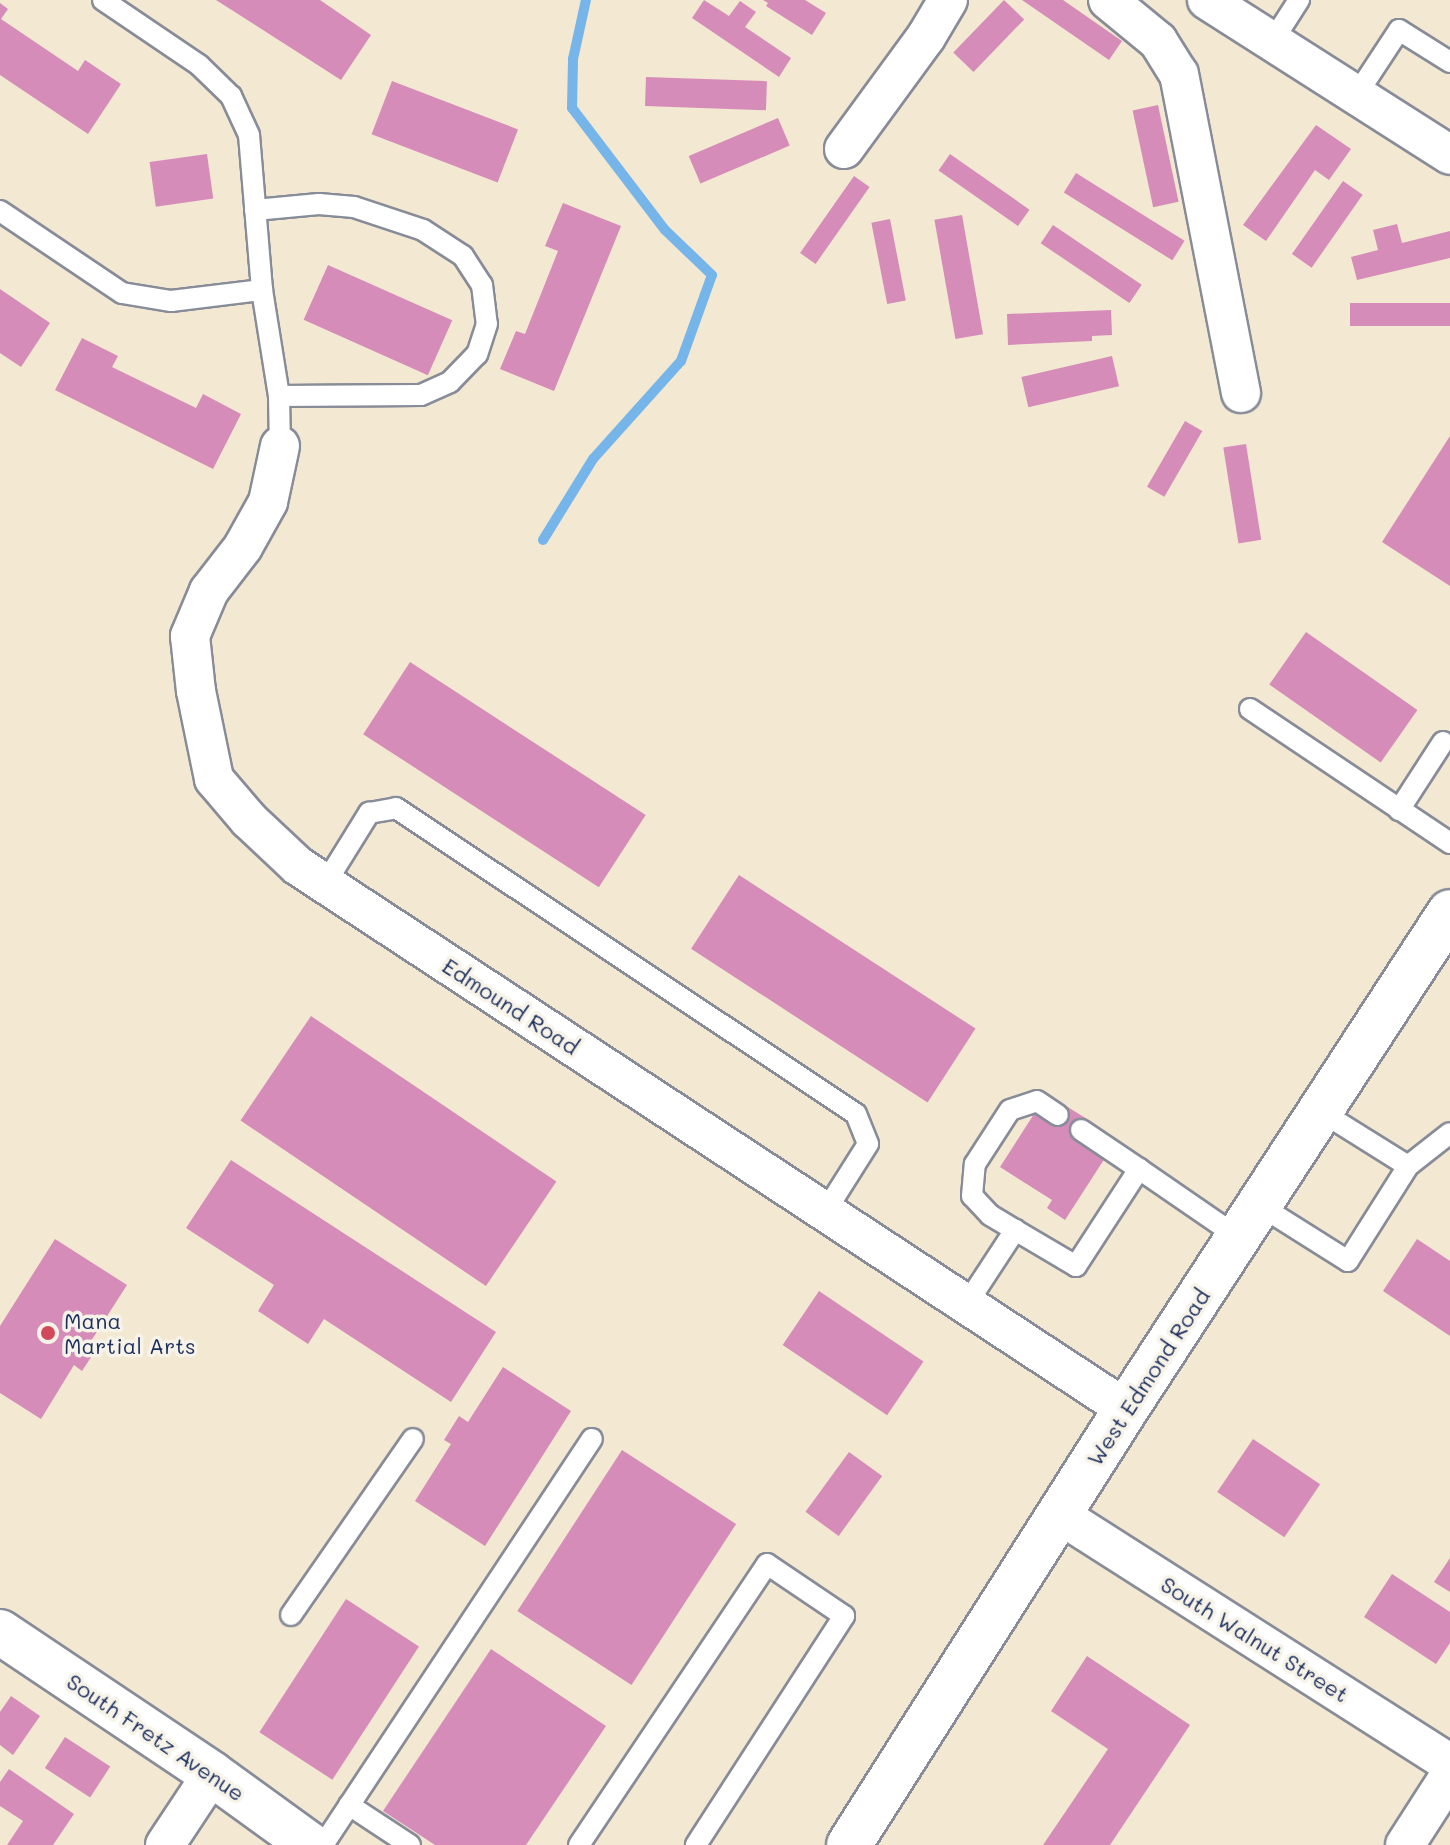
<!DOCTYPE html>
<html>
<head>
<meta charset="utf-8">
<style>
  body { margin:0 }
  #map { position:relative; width:1450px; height:1845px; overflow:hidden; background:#f3e8d2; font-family:Mali,sans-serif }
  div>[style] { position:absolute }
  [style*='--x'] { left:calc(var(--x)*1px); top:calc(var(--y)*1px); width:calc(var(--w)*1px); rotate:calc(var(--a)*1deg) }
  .stream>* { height:10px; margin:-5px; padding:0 5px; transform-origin:5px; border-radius:5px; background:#76b5e9 }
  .building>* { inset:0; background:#d68cb9; transform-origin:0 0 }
  .roads { filter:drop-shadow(2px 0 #878c98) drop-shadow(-2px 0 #878c98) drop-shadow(0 2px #878c98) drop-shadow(0 -2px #878c98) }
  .lane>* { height:20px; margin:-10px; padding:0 10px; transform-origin:10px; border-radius:10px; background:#fff }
  .street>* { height:38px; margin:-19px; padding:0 19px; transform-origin:19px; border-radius:19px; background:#fff }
  .secondary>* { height:44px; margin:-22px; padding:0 22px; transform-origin:22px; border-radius:22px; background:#fff }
  .dots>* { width:22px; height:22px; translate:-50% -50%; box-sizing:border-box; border:4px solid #f7f3e8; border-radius:50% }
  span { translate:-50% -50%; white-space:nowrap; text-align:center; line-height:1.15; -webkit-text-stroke:7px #f7f3e8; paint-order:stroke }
  .street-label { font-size:22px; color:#1b2f5e }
  .poi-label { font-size:22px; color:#1b2f5e }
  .left { translate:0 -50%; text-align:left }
</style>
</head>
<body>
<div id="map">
  <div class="stream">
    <i style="--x:543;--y:540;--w:95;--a:-58.3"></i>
    <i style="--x:593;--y:459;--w:132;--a:-48.1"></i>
    <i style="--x:681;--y:361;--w:91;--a:-70.2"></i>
    <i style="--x:712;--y:275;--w:65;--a:-136.2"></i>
    <i style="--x:665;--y:230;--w:153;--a:-127.3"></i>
    <i style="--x:572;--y:108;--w:49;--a:-88.8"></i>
    <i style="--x:573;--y:59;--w:60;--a:-77.6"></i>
  </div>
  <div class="building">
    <i style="clip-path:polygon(216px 0,320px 0,371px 35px,341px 80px)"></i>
    <i style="clip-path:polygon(704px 0,729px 16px,740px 1px,756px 12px,745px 27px,791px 58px,779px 77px,692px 18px)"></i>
    <i style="clip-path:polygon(763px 0,805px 0,826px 13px,812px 35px,766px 6px,768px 3px)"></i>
    <i style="left:1004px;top:0;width:28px;height:73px;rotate:44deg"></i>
    <i style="clip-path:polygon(1022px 0,1063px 0,1122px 41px,1109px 60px)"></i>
    <i style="clip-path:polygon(0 3px,8px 9px,1px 19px,78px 71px,85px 60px,121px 84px,88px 134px,0 75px)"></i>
    <i style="left:646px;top:77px;width:121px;height:29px;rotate:2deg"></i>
    <i style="left:392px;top:81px;width:135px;height:57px;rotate:21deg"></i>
    <i style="left:1158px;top:105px;width:99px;height:26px;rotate:78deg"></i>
    <i style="left:778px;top:118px;width:30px;height:97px;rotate:67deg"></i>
    <i style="clip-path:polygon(1316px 125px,1351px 149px,1329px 180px,1315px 170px,1266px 241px,1243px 225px)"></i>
    <i style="left:207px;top:154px;width:45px;height:58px;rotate:82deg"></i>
    <i style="left:950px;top:154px;width:97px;height:20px;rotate:35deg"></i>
    <i style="left:1076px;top:173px;width:128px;height:23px;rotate:32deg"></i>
    <i style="left:854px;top:176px;width:19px;height:94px;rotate:35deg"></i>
    <i style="left:1343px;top:181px;width:24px;height:89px;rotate:35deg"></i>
    <i style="clip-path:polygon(563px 203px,621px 226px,554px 391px,500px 369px,516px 331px,525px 334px,558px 251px,545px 246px)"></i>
    <i style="left:962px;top:215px;width:121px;height:28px;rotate:80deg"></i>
    <i style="left:890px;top:219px;width:83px;height:19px;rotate:79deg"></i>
    <i style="clip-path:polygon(1397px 224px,1402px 243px,1450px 231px,1450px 258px,1357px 280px,1351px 257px,1378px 250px,1373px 230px)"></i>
    <i style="left:1053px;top:225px;width:107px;height:22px;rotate:34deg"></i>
    <i style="left:328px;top:265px;width:136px;height:60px;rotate:24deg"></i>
    <i style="clip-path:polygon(0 289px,50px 323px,21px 367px,0 353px)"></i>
    <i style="left:1450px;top:303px;width:23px;height:100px;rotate:90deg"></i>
    <i style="clip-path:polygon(1111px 310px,1112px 335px,1092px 336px,1092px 341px,1008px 345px,1007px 314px)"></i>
    <i style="clip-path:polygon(82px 338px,118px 356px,112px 367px,196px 408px,203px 394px,241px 414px,213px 469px,55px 390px)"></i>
    <i style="left:1112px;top:356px;width:31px;height:93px;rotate:77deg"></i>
    <i style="left:1185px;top:421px;width:20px;height:76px;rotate:30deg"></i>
    <i style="clip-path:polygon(1450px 436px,1450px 586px,1382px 542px)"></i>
    <i style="left:1246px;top:444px;width:97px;height:23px;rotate:81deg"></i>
    <i style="left:1306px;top:632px;width:136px;height:64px;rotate:35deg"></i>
    <i style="left:410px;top:662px;width:281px;height:86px;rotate:33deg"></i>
    <i style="left:739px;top:875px;width:282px;height:88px;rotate:33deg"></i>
    <i style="left:311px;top:1016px;width:296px;height:126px;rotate:34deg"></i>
    <i style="clip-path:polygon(1066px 1106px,1087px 1119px,1075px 1139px,1105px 1158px,1065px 1220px,1047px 1208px,1052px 1200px,1000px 1167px,1036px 1111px,1055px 1123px)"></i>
    <i style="clip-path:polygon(231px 1160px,496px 1332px,451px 1402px,324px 1319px,308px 1344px,258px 1311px,274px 1285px,186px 1228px)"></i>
    <i style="clip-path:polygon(55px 1239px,127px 1285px,91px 1341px,99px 1345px,82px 1371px,74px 1365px,41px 1419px,0 1393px,0 1326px)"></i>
    <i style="clip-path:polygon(1417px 1239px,1450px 1261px,1450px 1336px,1383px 1291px)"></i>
    <i style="left:819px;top:1291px;width:126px;height:65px;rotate:34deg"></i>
    <i style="clip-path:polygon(503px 1367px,571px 1411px,485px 1546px,415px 1501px,451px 1444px,444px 1440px,459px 1416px,468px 1422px)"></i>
    <i style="left:1253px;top:1439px;width:81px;height:64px;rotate:34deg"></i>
    <i style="left:622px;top:1450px;width:136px;height:192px;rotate:33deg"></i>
    <i style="left:849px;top:1452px;width:41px;height:74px;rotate:36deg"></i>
    <i style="clip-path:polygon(1450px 1558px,1450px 1592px,1434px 1582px)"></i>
    <i style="clip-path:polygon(1392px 1574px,1450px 1612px,1450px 1643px,1436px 1664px,1364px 1617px)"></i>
    <i style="left:346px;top:1599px;width:87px;height:159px;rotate:33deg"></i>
    <i style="clip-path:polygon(491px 1649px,606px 1726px,526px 1845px,435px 1845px,383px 1811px)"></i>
    <i style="clip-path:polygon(1087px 1656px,1190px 1725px,1110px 1845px,1043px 1845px,1108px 1749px,1051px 1711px)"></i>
    <i style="clip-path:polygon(11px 1696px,40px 1716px,13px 1755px,0 1745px,0 1712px)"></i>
    <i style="left:65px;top:1737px;width:54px;height:37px;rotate:33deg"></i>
    <i style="clip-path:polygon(9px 1769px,74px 1814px,53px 1845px,7px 1845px,23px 1821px,0 1806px,0 1782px)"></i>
  </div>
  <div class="roads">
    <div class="lane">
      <i style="--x:103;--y:0;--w:116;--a:34.1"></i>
      <i style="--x:199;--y:65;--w:45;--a:44.1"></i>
      <i style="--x:231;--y:96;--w:43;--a:65.2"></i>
      <i style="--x:249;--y:135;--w:156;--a:85.2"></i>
      <i style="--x:262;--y:290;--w:107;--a:80.9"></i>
      <i style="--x:279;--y:396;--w:50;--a:88.9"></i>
      <i style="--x:1272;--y:42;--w:50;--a:-57.3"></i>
      <i style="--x:1355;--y:97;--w:80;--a:-56.7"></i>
      <i style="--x:1399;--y:30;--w:60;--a:32.1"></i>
      <i style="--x:255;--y:210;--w:64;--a:-5.4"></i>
      <i style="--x:319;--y:204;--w:35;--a:5"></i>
      <i style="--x:354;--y:207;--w:73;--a:18.4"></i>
      <i style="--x:423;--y:230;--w:48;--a:33"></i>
      <i style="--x:463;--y:256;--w:35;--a:57"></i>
      <i style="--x:482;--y:285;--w:39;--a:83"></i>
      <i style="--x:487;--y:324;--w:32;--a:108"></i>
      <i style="--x:477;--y:354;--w:39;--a:134"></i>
      <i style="--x:450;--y:382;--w:32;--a:156"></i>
      <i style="--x:421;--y:395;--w:142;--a:179.6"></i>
      <i style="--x:0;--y:211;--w:147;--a:33.9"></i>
      <i style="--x:122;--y:293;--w:50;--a:9.3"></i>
      <i style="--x:171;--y:301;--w:92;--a:-6.9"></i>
      <i style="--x:1250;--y:709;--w:241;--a:33.8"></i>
      <i style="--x:1399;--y:810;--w:81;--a:-57.1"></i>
      <i style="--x:325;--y:884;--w:84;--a:-58.2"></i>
      <i style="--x:369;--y:813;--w:27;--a:-10"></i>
      <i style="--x:396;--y:808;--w:552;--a:33.63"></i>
      <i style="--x:856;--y:1114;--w:32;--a:68"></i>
      <i style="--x:868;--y:1144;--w:80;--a:122.3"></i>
      <i style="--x:1081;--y:1130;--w:70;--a:33.9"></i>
      <i style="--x:1408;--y:1166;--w:53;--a:-38.2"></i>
      <i style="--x:1259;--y:1205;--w:105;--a:32.2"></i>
      <i style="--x:1348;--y:1261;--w:112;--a:-57.7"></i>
      <i style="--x:1408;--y:1166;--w:104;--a:-148"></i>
      <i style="--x:1015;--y:1230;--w:29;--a:-149"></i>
      <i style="--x:990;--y:1215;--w:26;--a:-133"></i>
      <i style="--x:972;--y:1196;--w:32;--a:-85"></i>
      <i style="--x:975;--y:1164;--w:64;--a:-57.1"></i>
      <i style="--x:1010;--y:1110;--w:28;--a:-18"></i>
      <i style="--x:1037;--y:1101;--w:25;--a:34"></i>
      <i style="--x:966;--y:1305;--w:90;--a:-56.8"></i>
      <i style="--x:1015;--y:1230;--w:71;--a:30.5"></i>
      <i style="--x:1076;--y:1266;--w:116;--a:-57"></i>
      <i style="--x:1139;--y:1169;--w:120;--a:34.5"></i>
      <i style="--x:291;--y:1615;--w:214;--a:-55.3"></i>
      <i style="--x:349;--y:1805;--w:73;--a:33.3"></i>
      <i style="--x:323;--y:1845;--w:487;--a:-56.5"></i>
      <i style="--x:579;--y:1845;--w:338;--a:-56.2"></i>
      <i style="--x:767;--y:1564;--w:93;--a:34"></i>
      <i style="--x:844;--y:1616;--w:273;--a:122.9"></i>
    </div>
    <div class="street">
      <i style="--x:1108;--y:0;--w:65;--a:39.4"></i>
      <i style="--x:1158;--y:41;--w:39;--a:58"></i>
      <i style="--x:1179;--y:74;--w:325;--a:79"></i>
      <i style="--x:1207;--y:0;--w:288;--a:32.5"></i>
      <i style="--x:844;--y:149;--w:139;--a:-53.8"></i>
      <i style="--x:926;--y:37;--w:43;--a:-59.3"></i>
      <i style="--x:280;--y:446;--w:57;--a:102.1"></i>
      <i style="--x:268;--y:502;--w:51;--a:119.1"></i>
      <i style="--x:243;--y:547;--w:56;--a:127.7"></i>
      <i style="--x:209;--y:591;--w:49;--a:112.9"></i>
      <i style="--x:190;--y:636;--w:55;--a:83.8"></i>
      <i style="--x:196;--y:691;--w:90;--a:78.4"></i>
      <i style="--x:214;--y:779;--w:54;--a:49.5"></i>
      <i style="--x:249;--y:820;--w:67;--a:43.2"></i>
      <i style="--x:298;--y:866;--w:990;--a:33.26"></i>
      <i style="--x:1060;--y:1515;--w:462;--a:32.5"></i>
      <i style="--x:165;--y:1845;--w:85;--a:-56.5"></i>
      <i style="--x:1405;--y:1845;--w:83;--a:-57.3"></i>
    </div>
    <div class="secondary">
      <i style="--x:0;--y:1632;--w:255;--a:33.8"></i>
      <i style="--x:212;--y:1774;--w:121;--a:35.9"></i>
      <i style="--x:849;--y:1845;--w:517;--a:-57.57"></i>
      <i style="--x:1126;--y:1409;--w:593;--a:-56.9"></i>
    </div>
  </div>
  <div class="dots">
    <i style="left:48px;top:1333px;background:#d1495b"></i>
  </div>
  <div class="street-label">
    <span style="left:511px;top:1006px;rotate:33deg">Edmound Road</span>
    <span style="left:1148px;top:1377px;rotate:-57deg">West Edmond Road</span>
    <span style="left:1255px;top:1639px;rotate:32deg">South Walnut Street</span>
    <span style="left:156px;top:1737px;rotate:34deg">South Fretz Avenue</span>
  </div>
  <div class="poi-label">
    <span class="left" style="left:64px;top:1333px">Mana<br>Martial Arts</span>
  </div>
</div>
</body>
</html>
